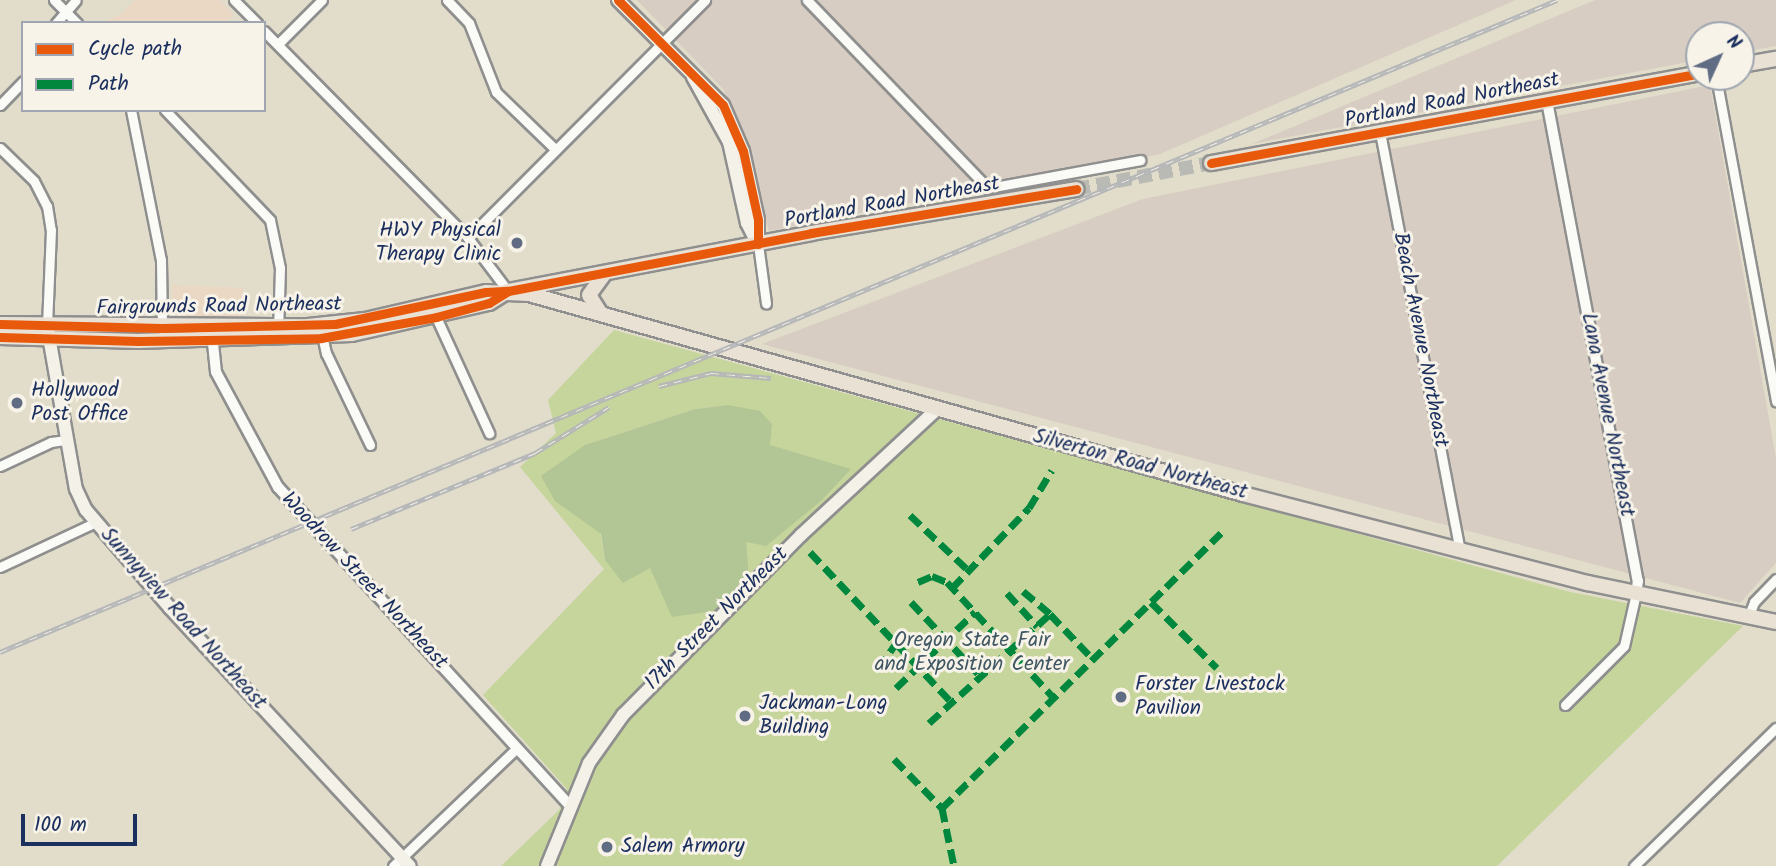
<!DOCTYPE html>
<html>
<head>
<meta charset="utf-8">
<style>
  body { margin:0 }
  #map { position:relative; width:1776px; height:866px; overflow:hidden; background:#e1ddca; font-family:Kalam,sans-serif }
  div>[style] { position:absolute }
  [style*='--x'] { left:calc(var(--x)*1px); top:calc(var(--y)*1px); width:calc(var(--w)*1px); rotate:calc(var(--a)*1deg) }
  .built>* { inset:0; background:#ebd8c4 }
  .industrial>* { inset:0; background:#d8cdc2 }
  .green>* { inset:0; background:#c6d59c }
  .forest>* { inset:0; background:#b2c594 }
  .primary-tunnel>* { height:14px; margin-top:-7px; transform-origin:0; background:repeating-linear-gradient(90deg,#b9bab4 0 14px,transparent 0 21px) }
  .roads { filter:drop-shadow(2px 0 #8e8f8e) drop-shadow(-2px 0 #8e8f8e) drop-shadow(0 2px #8e8f8e) drop-shadow(0 -2px #8e8f8e) }
  .minor>* { height:9px; margin:-4.5px; padding:0 4.5px; transform-origin:4.5px; border-radius:4.5px; background:#fafaf7 }
  .tertiary>* { height:10px; margin:-5px; padding:0 5px; transform-origin:5px; border-radius:5px; background:#fafaf7 }
  .secondary>* { height:12px; margin:-6px; padding:0 6px; transform-origin:6px; border-radius:6px; background:#f4f1e9 }
  .primary>* { height:14px; margin:-7px; padding:0 7px; transform-origin:7px; border-radius:7px; background:#eae1d5 }
  .rail>* { height:5px; margin-top:-2.5px; transform-origin:0; background:repeating-linear-gradient(90deg,#f7f3e8 0 8px,#b5b7b9 0 16px); box-sizing:border-box; border-block:2px solid #b5b7b9 }
  .quiet>* { height:7px; margin-top:-3.5px; transform-origin:0; background:repeating-linear-gradient(90deg,#00873e 0 14px,transparent 0 21px) }
  .cycleway>* { height:9px; margin:-4.5px; padding:0 4.5px; transform-origin:4.5px; border-radius:4.5px; background:#e8590c }
  .dots>* { width:19px; height:19px; translate:-50% -50%; box-sizing:border-box; border:4px solid #f7f3e8; border-radius:50% }
  span { translate:-50% -50%; white-space:nowrap; text-align:center; line-height:1.15; -webkit-text-stroke:6px #f7f3e8; paint-order:stroke }
  .street-label { font-size:21px; color:#1b2f5e }
  .poi-label { font-size:21px; color:#1b2f5e }
  .right { translate:-100% -50%; text-align:right }
  .left { translate:0 -50%; text-align:left }
  .park-label { font-size:21px; color:#405764 }
  .legend { position:absolute; left:21px; top:21px; width:245px; height:91px; box-sizing:border-box; background:#f7f3e8; border:2px solid #9fa5b1; margin:0; padding:9px 12px; list-style:none; font-size:21px; color:#1b2f5e }
  .legend li { display:flex; align-items:center; gap:14px; height:35px }
  .legend b { width:35px; border:2px solid #9fa5b1 }
  .north { position:absolute; left:1685px; top:21px; width:70px; height:70px; box-sizing:border-box; background:#f7f3e8; border:2px solid #9fa5b1; border-radius:50%; rotate:45deg; font-size:19px; font-weight:700; line-height:28px; text-align:center; color:#1b2f5e }
  .north::after { content:''; display:block; margin:auto; width:24px; height:32px; background:#606c84; clip-path:polygon(50% 0,100% 100%,50% 72%,0 100%) }
  .scale { position:absolute; left:21px; top:814px; width:116px; height:32px; box-sizing:border-box; border:4px solid #1b2f5e; border-top:0; padding-left:9px; font-size:21px; line-height:24px; white-space:nowrap; color:#1b2f5e; -webkit-text-stroke:5px #f7f3e8; paint-order:stroke }
</style>
</head>
<body>
<div id="map">
  <div class="built">
    <i style="clip-path:polygon(135px 0,219px 0,234px 15px,225px 23px,102px 23px,121px 14px)"></i>
    <i style="clip-path:polygon(172px 285px,243px 288px,242px 317px,179px 318px,173px 311px)"></i>
  </div>
  <div class="industrial">
    <i style="clip-path:polygon(637px 0,1516px 0,1160px 154px,769px 231px,724px 90px)"></i>
    <i style="clip-path:polygon(1595px 0,1776px 0,1776px 46px,1741px 52px,1741px 35px,1699px 35px,1699px 60px,1252px 144px)"></i>
    <i style="clip-path:polygon(1710px 85px,1776px 458px,1776px 563px,1740px 603px,762px 344px,1143px 199px)"></i>
  </div>
  <div class="green">
    <i style="clip-path:polygon(evenodd,614px 330px,1570px 592px,1743px 626px,1497px 866px,501px 866px,559px 810px,567px 789px,483px 695px,604px 569px,520px 467px,556px 433px,548px 400px,614px 330px,728px 405px,769px 445px,830px 488px,821px 501px,746px 541px,650px 568px,605px 560px,585px 445px,695px 409px,728px 405px)"></i>
  </div>
  <div class="forest">
    <i style="clip-path:polygon(728px 405px,760px 411px,772px 424px,770px 445px,851px 469px,821px 501px,766px 546px,746px 542px,749px 578px,713px 611px,672px 617px,650px 568px,623px 583px,605px 560px,601px 534px,555px 501px,541px 476px,585px 445px,695px 409px)"></i>
  </div>
  <div class="primary-tunnel">
    <i style="--x:1076;--y:189;--w:137;--a:-10.9"></i>
  </div>
  <div class="roads">
    <div class="minor">
      <i style="--x:54;--y:0;--w:33;--a:45"></i>
      <i style="--x:234;--y:0;--w:33;--a:45"></i>
      <i style="--x:447;--y:0;--w:32;--a:46"></i>
      <i style="--x:469;--y:23;--w:74;--a:68.6"></i>
      <i style="--x:496;--y:92;--w:83;--a:44"></i>
      <i style="--x:807;--y:0;--w:261;--a:46.1"></i>
      <i style="--x:988;--y:188;--w:155;--a:-10.4"></i>
      <i style="--x:56;--y:23;--w:30;--a:-49"></i>
      <i style="--x:264;--y:31;--w:291;--a:45.4"></i>
      <i style="--x:468;--y:238;--w:66;--a:53"></i>
      <i style="--x:278;--y:44;--w:62;--a:-45"></i>
      <i style="--x:1716;--y:77;--w:330;--a:79.5"></i>
      <i style="--x:0;--y:105;--w:33;--a:-46"></i>
      <i style="--x:131;--y:110;--w:153;--a:78.7"></i>
      <i style="--x:161;--y:260;--w:69;--a:89.2"></i>
      <i style="--x:165;--y:110;--w:152;--a:46.3"></i>
      <i style="--x:270;--y:220;--w:49;--a:78.2"></i>
      <i style="--x:280;--y:268;--w:62;--a:91.8"></i>
      <i style="--x:1380;--y:132;--w:423;--a:79.2"></i>
      <i style="--x:0;--y:148;--w:47;--a:44.1"></i>
      <i style="--x:34;--y:181;--w:28;--a:63"></i>
      <i style="--x:47;--y:206;--w:24;--a:81"></i>
      <i style="--x:51;--y:230;--w:96;--a:92.4"></i>
      <i style="--x:468;--y:238;--w:336;--a:-45.1"></i>
      <i style="--x:758;--y:244;--w:60;--a:82.3"></i>
      <i style="--x:436;--y:317;--w:128;--a:65.4"></i>
      <i style="--x:321;--y:330;--w:24;--a:78"></i>
      <i style="--x:326;--y:353;--w:102;--a:64.4"></i>
      <i style="--x:0;--y:466;--w:56;--a:-25.2"></i>
      <i style="--x:51;--y:442;--w:15;--a:-8"></i>
      <i style="--x:0;--y:567;--w:106;--a:-25.1"></i>
      <i style="--x:1749;--y:615;--w:14;--a:-69"></i>
      <i style="--x:1754;--y:602;--w:32;--a:-46"></i>
      <i style="--x:1565;--y:705;--w:83;--a:-45"></i>
      <i style="--x:1624;--y:646;--w:54;--a:-77.2"></i>
      <i style="--x:393;--y:866;--w:171;--a:-43.6"></i>
      <i style="--x:1634;--y:866;--w:198;--a:-44.2"></i>
    </div>
    <div class="tertiary">
      <i style="--x:1547;--y:101;--w:489;--a:79.3"></i>
      <i style="--x:1638;--y:581;--w:12;--a:99"></i>
      <i style="--x:212;--y:334;--w:38;--a:84"></i>
      <i style="--x:216;--y:372;--w:131;--a:61.7"></i>
      <i style="--x:278;--y:487;--w:432;--a:47.5"></i>
    </div>
    <div class="secondary">
      <i style="--x:618;--y:0;--w:148;--a:45"></i>
      <i style="--x:723;--y:105;--w:50;--a:66.5"></i>
      <i style="--x:743;--y:151;--w:71;--a:77.7"></i>
      <i style="--x:758;--y:220;--w:24;--a:90"></i>
      <i style="--x:693;--y:77;--w:74;--a:61"></i>
      <i style="--x:729;--y:142;--w:83;--a:77.5"></i>
      <i style="--x:747;--y:223;--w:20;--a:63"></i>
      <i style="--x:48;--y:331;--w:160;--a:80"></i>
      <i style="--x:76;--y:489;--w:23;--a:65"></i>
      <i style="--x:86;--y:510;--w:129;--a:49.4"></i>
      <i style="--x:170;--y:608;--w:352;--a:47.1"></i>
      <i style="--x:547;--y:866;--w:111;--a:-67.8"></i>
      <i style="--x:589;--y:763;--w:59;--a:-54.7"></i>
      <i style="--x:623;--y:715;--w:253;--a:-45.3"></i>
      <i style="--x:801;--y:535;--w:185;--a:-42.8"></i>
    </div>
    <div class="primary">
      <i style="--x:1741;--y:65;--w:36;--a:-10"></i>
      <i style="--x:1211;--y:163;--w:496;--a:-10.4"></i>
      <i style="--x:601;--y:314;--w:22;--a:-122"></i>
      <i style="--x:589;--y:295;--w:27;--a:-54"></i>
      <i style="--x:0;--y:324;--w:308;--a:0.4"></i>
      <i style="--x:308;--y:326;--w:57;--a:-6"></i>
      <i style="--x:365;--y:320;--w:124;--a:-13"></i>
      <i style="--x:486;--y:292;--w:43;--a:2.7"></i>
      <i style="--x:529;--y:294;--w:741;--a:15.65"></i>
      <i style="--x:1243;--y:494;--w:356;--a:14.5"></i>
      <i style="--x:1588;--y:583;--w:192;--a:11.7"></i>
      <i style="--x:0;--y:337;--w:138;--a:1.7"></i>
      <i style="--x:138;--y:341;--w:214;--a:-1.9"></i>
      <i style="--x:352;--y:334;--w:140;--a:-12.8"></i>
      <i style="--x:489;--y:303;--w:22;--a:-32"></i>
      <i style="--x:508;--y:291;--w:309;--a:-10.8"></i>
      <i style="--x:811;--y:233;--w:269;--a:-9.4"></i>
    </div>
  </div>
  <div class="rail">
    <i style="--x:659;--y:386;--w:54;--a:-14"></i>
    <i style="--x:711;--y:373;--w:60;--a:4.8"></i>
    <i style="--x:351;--y:529;--w:199;--a:-22.4"></i>
    <i style="--x:535;--y:453;--w:87;--a:-31.9"></i>
    <i style="--x:0;--y:652;--w:1688;--a:-22.72"></i>
  </div>
  <div class="quiet">
    <i style="--x:910;--y:515;--w:80;--a:43.5"></i>
    <i style="--x:810;--y:552;--w:209;--a:46.7"></i>
    <i style="--x:918;--y:582;--w:15;--a:-23"></i>
    <i style="--x:932;--y:576;--w:16;--a:22"></i>
    <i style="--x:947;--y:582;--w:158;--a:47.3"></i>
    <i style="--x:952;--y:588;--w:111;--a:-46.1"></i>
    <i style="--x:1029;--y:508;--w:44;--a:-58.8"></i>
    <i style="--x:1023;--y:591;--w:35;--a:40"></i>
    <i style="--x:1007;--y:593;--w:45;--a:47.7"></i>
    <i style="--x:911;--y:602;--w:104;--a:46.9"></i>
    <i style="--x:1151;--y:602;--w:93;--a:45"></i>
    <i style="--x:878;--y:669;--w:32;--a:-55"></i>
    <i style="--x:896;--y:688;--w:110;--a:-43.9"></i>
    <i style="--x:929;--y:723;--w:163;--a:-42"></i>
    <i style="--x:1050;--y:614;--w:62;--a:46.3"></i>
    <i style="--x:894;--y:759;--w:69;--a:45.6"></i>
    <i style="--x:942;--y:808;--w:59;--a:78.3"></i>
    <i style="--x:942;--y:808;--w:395;--a:-44.6"></i>
  </div>
  <div class="cycleway">
    <i style="--x:618;--y:0;--w:148;--a:45"></i>
    <i style="--x:723;--y:105;--w:50;--a:66.5"></i>
    <i style="--x:743;--y:151;--w:71;--a:77.7"></i>
    <i style="--x:758;--y:220;--w:24;--a:90"></i>
    <i style="--x:1211;--y:163;--w:496;--a:-10.4"></i>
    <i style="--x:0;--y:324;--w:162;--a:1.4"></i>
    <i style="--x:162;--y:328;--w:173;--a:-1.3"></i>
    <i style="--x:335;--y:324;--w:154;--a:-12"></i>
    <i style="--x:486;--y:292;--w:22;--a:-3"></i>
    <i style="--x:508;--y:291;--w:309;--a:-10.8"></i>
    <i style="--x:811;--y:233;--w:269;--a:-9.4"></i>
    <i style="--x:0;--y:337;--w:138;--a:1.7"></i>
    <i style="--x:138;--y:341;--w:183;--a:-0.9"></i>
    <i style="--x:321;--y:338;--w:117;--a:-10.3"></i>
    <i style="--x:436;--y:317;--w:55;--a:-14.8"></i>
    <i style="--x:489;--y:303;--w:22;--a:-32"></i>
  </div>
  <div class="dots">
    <i style="left:517px;top:243px;background:#606c84"></i>
    <i style="left:17px;top:403px;background:#606c84"></i>
    <i style="left:1121px;top:697px;background:#606c84"></i>
    <i style="left:745px;top:716px;background:#606c84"></i>
    <i style="left:607px;top:847px;background:#606c84"></i>
  </div>
  <div class="street-label">
    <span style="left:1452px;top:101px;rotate:-11deg">Portland Road Northeast</span>
    <span style="left:892px;top:203px;rotate:-10deg">Portland Road Northeast</span>
    <span style="left:219px;top:307px;rotate:-1deg">Fairgrounds Road Northeast</span>
    <span style="left:1420px;top:340px;rotate:79deg">Beach Avenue Northeast</span>
    <span style="left:1607px;top:415px;rotate:79deg">Lana Avenue Northeast</span>
    <span style="left:1140px;top:465px;rotate:15deg">Silverton Road Northeast</span>
    <span style="left:364px;top:581px;rotate:47deg">Woodrow Street Northeast</span>
    <span style="left:183px;top:619px;rotate:48deg">Sunnyview Road Northeast</span>
    <span style="left:717px;top:619px;rotate:-45deg">17th Street Northeast</span>
  </div>
  <div class="poi-label">
    <span class="right" style="left:501px;top:243px">HWY Physical<br>Therapy Clinic</span>
    <span class="left" style="left:31px;top:403px">Hollywood<br>Post Office</span>
    <span class="left" style="left:1135px;top:697px">Forster Livestock<br>Pavilion</span>
    <span class="left" style="left:759px;top:716px">Jackman-Long<br>Building</span>
    <span class="left" style="left:621px;top:847px">Salem Armory</span>
  </div>
  <div class="park-label">
    <span style="left:972px;top:653px">Oregon State Fair<br>and Exposition Center</span>
  </div>
  <ul class="legend">
  <li><b style="height:9px;background:#e8590c"></b>Cycle path</li>
  <li><b style="height:9px;background:#00873e"></b>Path</li>
  </ul>
  <div class="north">N</div>
  <div class="scale">100 m</div>
</div>
</body>
</html>
